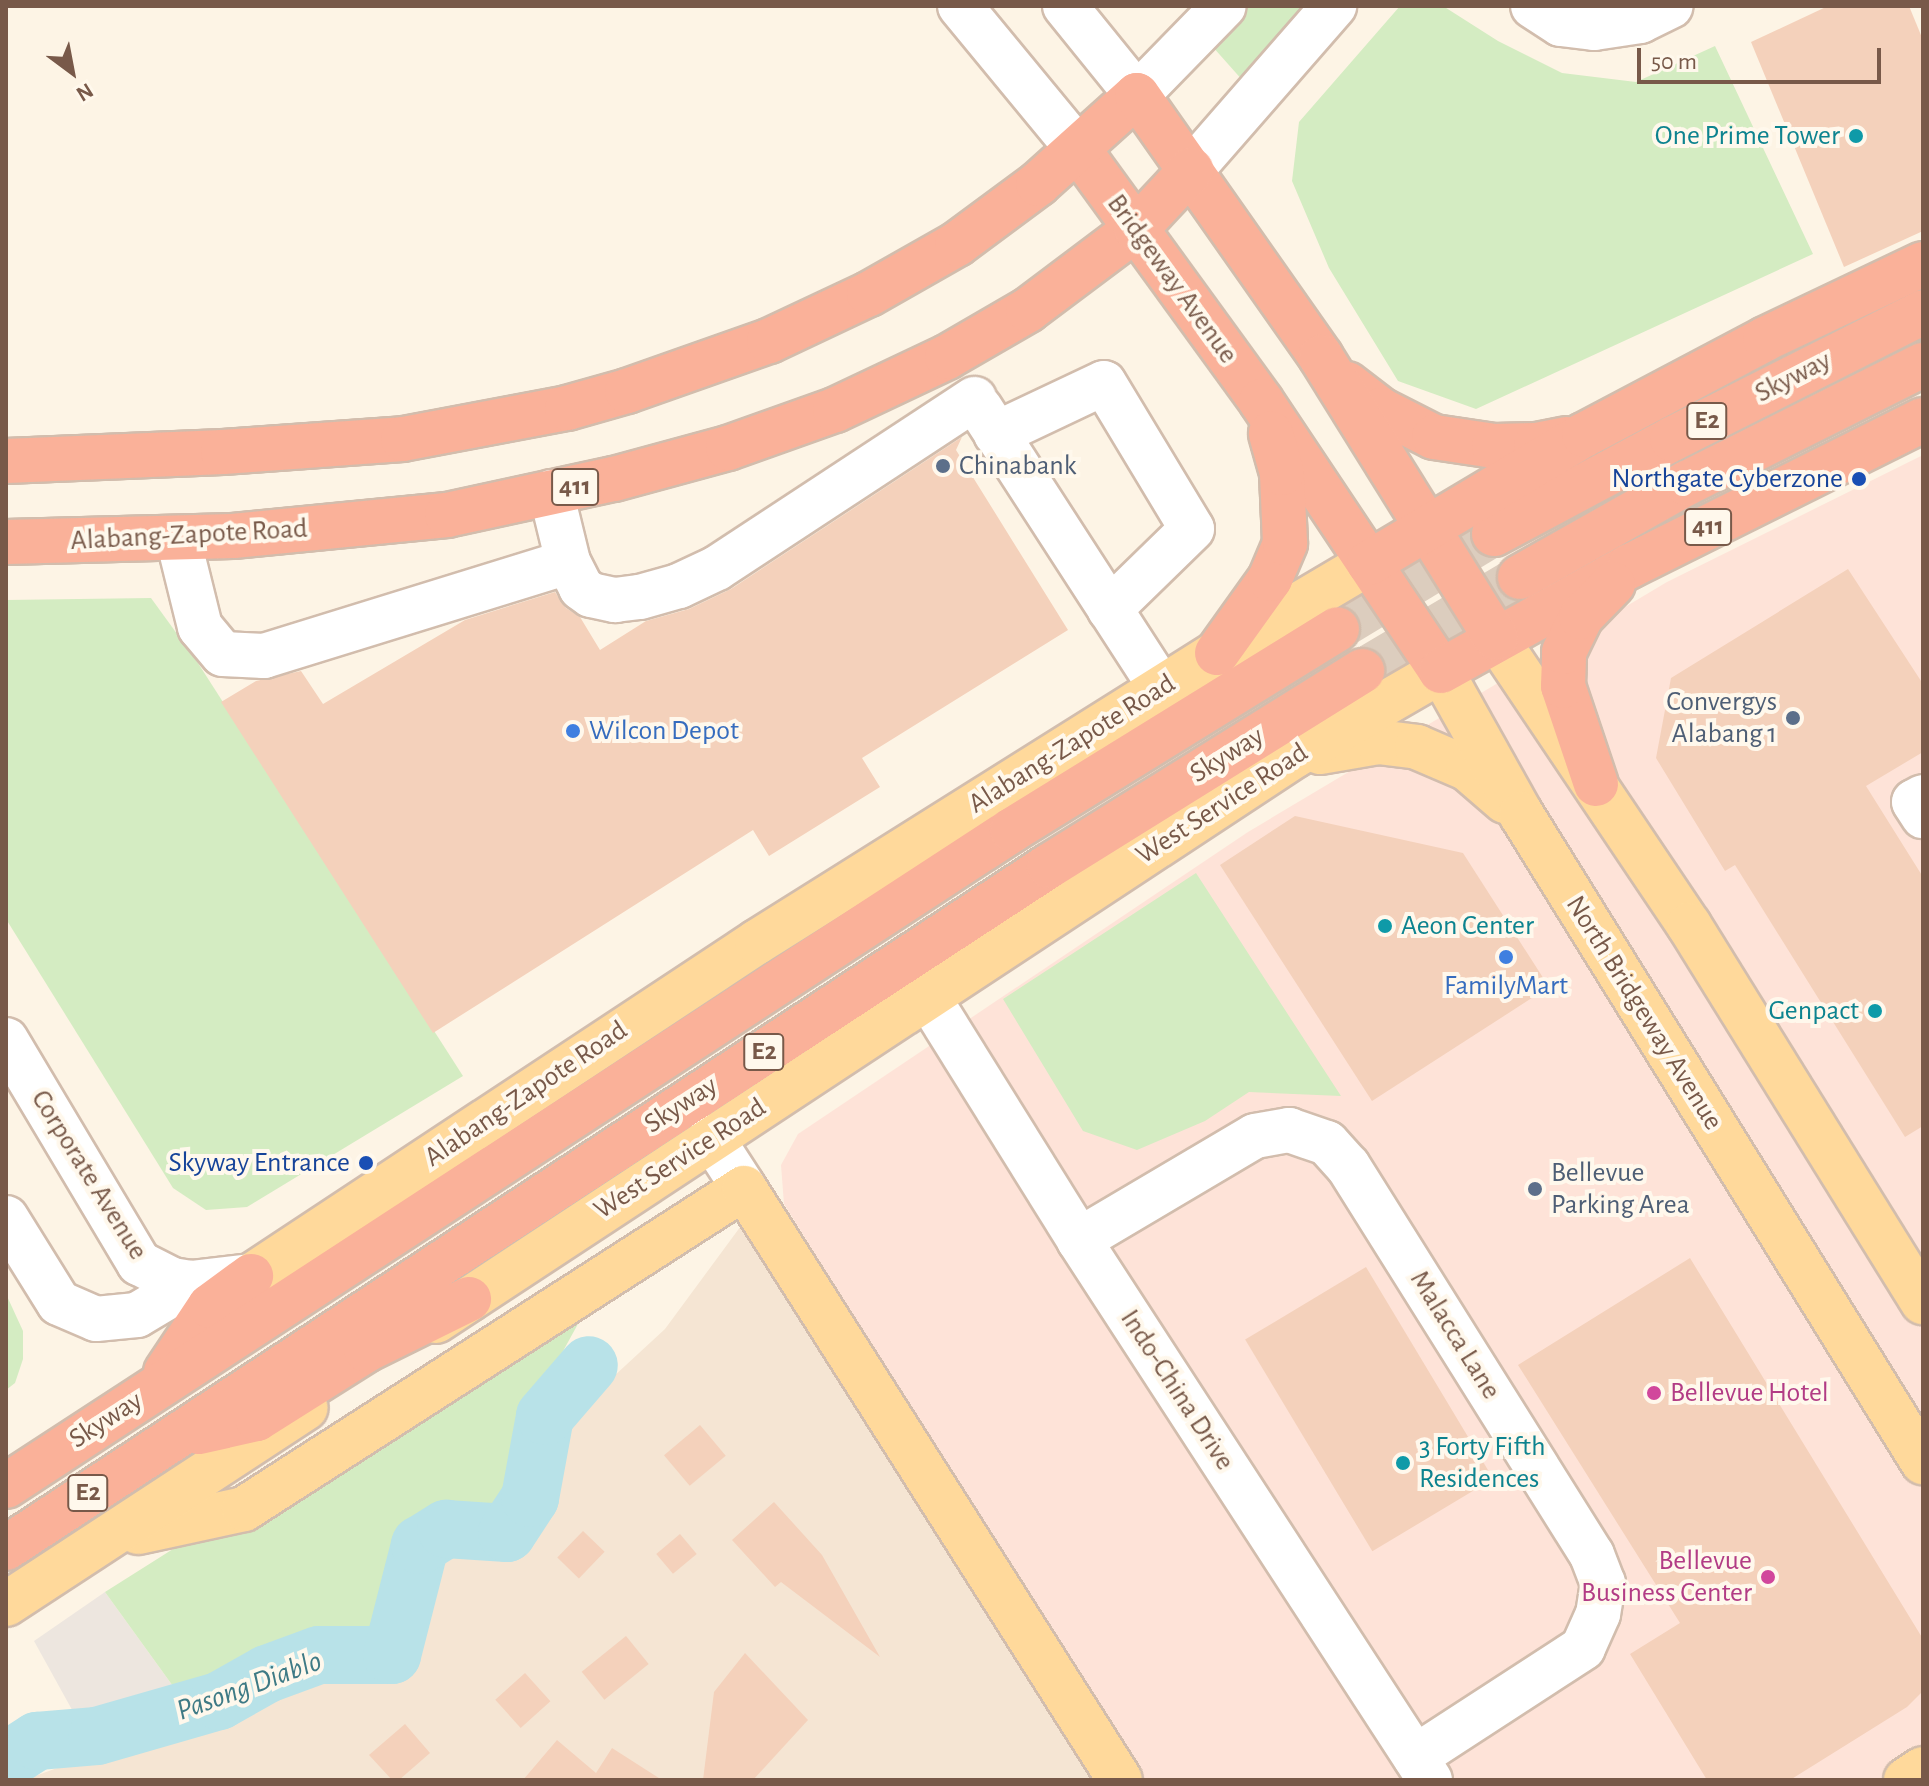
<!DOCTYPE html>
<html>
<head>
<meta charset="utf-8">
<style>
  body { margin:0 }
  #map { position:relative; width:1929px; height:1786px; overflow:hidden; background:#fdf4e5; font-family:"Alegreya Sans",sans-serif }
  div>[style] { position:absolute }
  [style*='--x'] { left:calc(var(--x)*1px); top:calc(var(--y)*1px); width:calc(var(--w)*1px); rotate:calc(var(--a)*1deg) }
  .residential>* { inset:0; background:#f5e5d3 }
  .commercial>* { inset:0; background:#fee3d8 }
  .industrial>* { inset:0; background:#ede6df }
  .green>* { inset:0; background:#d4ecc2 }
  .river>* { height:58px; margin:-29px; padding:0 29px; transform-origin:29px; border-radius:29px; background:#b8e2e8 }
  .building>* { inset:0; background:#f4d1bb; transform-origin:0 0 }
  .highway-tunnel>* { height:44px; margin-top:-22px; transform-origin:0; background:repeating-linear-gradient(90deg,#dccdbe 0 44px,transparent 0 66px) }
  .roads { filter:drop-shadow(2px 0 #d2bdad) drop-shadow(-2px 0 #d2bdad) drop-shadow(0 2px #d2bdad) drop-shadow(0 -2px #d2bdad) }
  .minor>* { height:44px; margin:-22px; padding:0 22px; transform-origin:22px; border-radius:22px; background:#fff }
  .major>* { height:44px; margin:-22px; padding:0 22px; transform-origin:22px; border-radius:22px; background:#ffd99b }
  .highway>* { height:44px; margin:-22px; padding:0 22px; transform-origin:22px; border-radius:22px; background:#fab199 }
  .dots>* { width:22px; height:22px; translate:-50% -50%; box-sizing:border-box; border:4px solid #fff8ec; border-radius:50% }
  span { translate:-50% -50%; white-space:nowrap; text-align:center; line-height:1.15; -webkit-text-stroke:8px #fff8ec; paint-order:stroke }
  .shield-label span { padding:2px 6px; background:#fff8ec; border:2px solid; border-radius:6px; -webkit-text-stroke-width:0 }
  .shield-label { font-size:26px; color:#785949; font-weight:700 }
  .culture-label { font-size:28px; color:#0d838f }
  .right { translate:-100% -50%; text-align:right }
  .left { translate:0 -50%; text-align:left }
  .street-label { font-size:28px; color:#785949 }
  .service-label { font-size:28px; color:#4e5e75 }
  .transit-label { font-size:28px; color:#164399 }
  .shop-label { font-size:28px; color:#366cbe }
  .hotel-label { font-size:28px; color:#b23c85 }
  .water-label { font-size:30px; color:#3e7a85; font-style:italic }
  .frame { position:absolute; inset:0; border:8px solid #785949; pointer-events:none }
  .north { position:absolute; left:32px; top:32px; width:80px; height:80px; -webkit-text-stroke:6px #fff8ec; paint-order:stroke; rotate:148deg; font-size:22px; font-weight:700; line-height:32px; text-align:center; color:#785949 }
  .north::after { content:''; display:block; margin:auto; width:28px; height:36px; background:#785949; clip-path:polygon(50% 0,100% 100%,50% 72%,0 100%) }
  .scale { position:absolute; left:1637px; top:48px; width:244px; height:36px; box-sizing:border-box; border:4px solid #785949; border-top:0; padding-left:10px; font-size:24px; line-height:28px; white-space:nowrap; color:#785949; -webkit-text-stroke:6px #fff8ec; paint-order:stroke }
</style>
</head>
<body>
<div id="map">
  <div class="residential">
    <i style="clip-path:polygon(749px 1215px,1102px 1780px,24px 1780px,60px 1767px,137px 1752px,310px 1677px,364px 1677px,401px 1653px,423px 1560px,452px 1542px,504px 1549px,531px 1518px,548px 1437px,665px 1329px)"></i>
  </div>
  <div class="commercial">
    <i style="clip-path:polygon(1923px 455px,1923px 1780px,1141px 1780px,784px 1204px,781px 1165px,798px 1134px,1248px 832px,1667px 582px)"></i>
  </div>
  <div class="industrial">
    <i style="clip-path:polygon(105px 1592px,183px 1700px,129px 1712px,76px 1717px,34px 1641px)"></i>
  </div>
  <div class="green">
    <i style="clip-path:polygon(1245px 6px,1312px 6px,1244px 82px,1212px 46px)"></i>
    <i style="clip-path:polygon(1400px 6px,1443px 6px,1498px 41px,1562px 73px,1636px 82px,1715px 46px,1813px 254px,1476px 409px,1398px 381px,1329px 268px,1292px 181px,1299px 122px)"></i>
    <i style="clip-path:polygon(151px 598px,196px 660px,463px 1076px,247px 1207px,206px 1210px,173px 1188px,6px 919px,6px 600px)"></i>
    <i style="clip-path:polygon(1196px 873px,1341px 1096px,1249px 1092px,1205px 1121px,1137px 1150px,1083px 1131px,1003px 999px)"></i>
    <i style="clip-path:polygon(703px 1214px,749px 1215px,584px 1313px,535px 1402px,512px 1516px,438px 1522px,404px 1544px,385px 1649px,309px 1643px,183px 1700px,105px 1592px)"></i>
    <i style="clip-path:polygon(6px 1294px,23px 1331px,23px 1359px,15px 1383px,6px 1390px)"></i>
  </div>
  <div class="river">
    <i style="--x:6;--y:1761;--w:37;--a:-33"></i>
    <i style="--x:37;--y:1741;--w:60;--a:-4.8"></i>
    <i style="--x:97;--y:1736;--w:127;--a:-16"></i>
    <i style="--x:219;--y:1701;--w:55;--a:-29.4"></i>
    <i style="--x:267;--y:1674;--w:55;--a:-20.1"></i>
    <i style="--x:319;--y:1655;--w:73;--a:0"></i>
    <i style="--x:392;--y:1655;--w:114;--a:-75.7"></i>
    <i style="--x:420;--y:1545;--w:31;--a:-32"></i>
    <i style="--x:446;--y:1529;--w:61;--a:3.8"></i>
    <i style="--x:507;--y:1533;--w:42;--a:-56.7"></i>
    <i style="--x:530;--y:1498;--w:83;--a:-79.6"></i>
    <i style="--x:545;--y:1416;--w:67;--a:-49.2"></i>
  </div>
  <div class="building">
    <i style="clip-path:polygon(1828px 6px,1909px 6px,1923px 40px,1923px 231px,1844px 267px,1751px 42px)"></i>
    <i style="clip-path:polygon(962px 437px,956px 450px,1068px 630px,862px 758px,880px 787px,769px 856px,753px 830px,433px 1033px,221px 702px,256px 681px,301px 671px,323px 704px,465px 620px,555px 592px,566px 608px,580px 617px,600px 650px,646px 621px,689px 609px,731px 589px)"></i>
    <i style="clip-path:polygon(1848px 569px,1923px 684px,1923px 752px,1866px 786px,1923px 877px,1923px 1126px,1905px 1137px,1735px 865px,1725px 871px,1656px 758px,1671px 678px)"></i>
    <i style="clip-path:polygon(1295px 816px,1463px 853px,1549px 987px,1372px 1101px,1220px 865px)"></i>
    <i style="clip-path:polygon(1690px 1258px,1923px 1639px,1923px 1691px,1907px 1707px,1790px 1780px,1707px 1780px,1630px 1654px,1680px 1623px,1518px 1365px)"></i>
    <i style="left:1366px;top:1267px;width:247px;height:141px;rotate:59deg"></i>
    <i style="left:700px;top:1425px;width:40px;height:47px;rotate:50deg"></i>
    <i style="clip-path:polygon(774px 1502px,822px 1555px,880px 1657px,781px 1582px,775px 1587px,732px 1540px)"></i>
    <i style="left:583px;top:1531px;width:30px;height:37px;rotate:44deg"></i>
    <i style="left:680px;top:1534px;width:26px;height:31px;rotate:50deg"></i>
    <i style="left:626px;top:1636px;width:36px;height:57px;rotate:51deg"></i>
    <i style="clip-path:polygon(745px 1653px,808px 1720px,753px 1780px,703px 1780px,714px 1692px)"></i>
    <i style="left:525px;top:1673px;width:38px;height:40px;rotate:48deg"></i>
    <i style="clip-path:polygon(405px 1724px,430px 1753px,399px 1780px,392px 1780px,369px 1755px)"></i>
    <i style="clip-path:polygon(557px 1740px,596px 1773px,612px 1748px,662px 1780px,523px 1780px)"></i>
  </div>
  <div class="highway-tunnel">
    <i style="--x:1337;--y:629;--w:184;--a:-31.2"></i>
    <i style="--x:1362;--y:671;--w:184;--a:-30.7"></i>
  </div>
  <div class="roads">
    <div class="minor">
      <i style="--x:960;--y:6;--w:185;--a:50.5"></i>
      <i style="--x:1065;--y:6;--w:114;--a:51"></i>
      <i style="--x:1137;--y:95;--w:124;--a:-45.7"></i>
      <i style="--x:1533;--y:6;--w:33;--a:33"></i>
      <i style="--x:1561;--y:24;--w:33;--a:7"></i>
      <i style="--x:1594;--y:28;--w:47;--a:-8.7"></i>
      <i style="--x:1640;--y:21;--w:34;--a:-26"></i>
      <i style="--x:1191;--y:170;--w:218;--a:-48.9"></i>
      <i style="--x:980;--y:408;--w:333;--a:57.1"></i>
      <i style="--x:996;--y:434;--w:119;--a:-25.3"></i>
      <i style="--x:1104;--y:383;--w:170;--a:58.9"></i>
      <i style="--x:1192;--y:529;--w:115;--a:135.7"></i>
      <i style="--x:551;--y:492;--w:72;--a:76.3"></i>
      <i style="--x:568;--y:562;--w:29;--a:63"></i>
      <i style="--x:581;--y:588;--w:12;--a:35"></i>
      <i style="--x:591;--y:595;--w:25;--a:12"></i>
      <i style="--x:615;--y:600;--w:25;--a:-7"></i>
      <i style="--x:640;--y:597;--w:41;--a:-15.8"></i>
      <i style="--x:679;--y:586;--w:42;--a:-25.3"></i>
      <i style="--x:717;--y:568;--w:308;--a:-33.3"></i>
      <i style="--x:178;--y:538;--w:92;--a:76.1"></i>
      <i style="--x:200;--y:627;--w:35;--a:50"></i>
      <i style="--x:223;--y:654;--w:41;--a:2.8"></i>
      <i style="--x:264;--y:656;--w:318;--a:-17.2"></i>
      <i style="--x:1923;--y:797;--w:10;--a:151"></i>
      <i style="--x:1914;--y:802;--w:17;--a:57"></i>
      <i style="--x:928;--y:997;--w:286;--a:58.1"></i>
      <i style="--x:1079;--y:1240;--w:644;--a:56.98"></i>
      <i style="--x:6;--y:1040;--w:260;--a:59.2"></i>
      <i style="--x:139;--y:1263;--w:37;--a:27"></i>
      <i style="--x:172;--y:1280;--w:19;--a:9"></i>
      <i style="--x:191;--y:1283;--w:60;--a:-6.7"></i>
      <i style="--x:711;--y:1137;--w:61;--a:57.1"></i>
      <i style="--x:6;--y:1218;--w:100;--a:58.1"></i>
      <i style="--x:59;--y:1303;--w:40;--a:23.4"></i>
      <i style="--x:96;--y:1319;--w:41;--a:-5.6"></i>
      <i style="--x:137;--y:1315;--w:63;--a:-30.7"></i>
      <i style="--x:1079;--y:1240;--w:204;--a:-30.6"></i>
      <i style="--x:1255;--y:1136;--w:35;--a:-10"></i>
      <i style="--x:1289;--y:1130;--w:40;--a:18.9"></i>
      <i style="--x:1327;--y:1143;--w:31;--a:48"></i>
      <i style="--x:1348;--y:1166;--w:459;--a:57.9"></i>
      <i style="--x:1592;--y:1555;--w:30;--a:69"></i>
      <i style="--x:1603;--y:1583;--w:31;--a:99"></i>
      <i style="--x:1598;--y:1614;--w:37;--a:114"></i>
      <i style="--x:1583;--y:1648;--w:200;--a:147"></i>
    </div>
    <div class="major">
      <i style="--x:1496;--y:638;--w:346;--a:56.1"></i>
      <i style="--x:1689;--y:925;--w:444;--a:58.2"></i>
      <i style="--x:1320;--y:752;--w:59;--a:-9.8"></i>
      <i style="--x:1378;--y:742;--w:39;--a:7"></i>
      <i style="--x:1417;--y:747;--w:56;--a:23.3"></i>
      <i style="--x:1468;--y:769;--w:49;--a:40.9"></i>
      <i style="--x:251;--y:1276;--w:606;--a:-33.43"></i>
      <i style="--x:757;--y:942;--w:543;--a:-32.14"></i>
      <i style="--x:1217;--y:653;--w:177;--a:-30.6"></i>
      <i style="--x:436;--y:1321;--w:1027;--a:-33.37"></i>
      <i style="--x:1294;--y:756;--w:170;--a:-30"></i>
      <i style="--x:1441;--y:671;--w:164;--a:60.8"></i>
      <i style="--x:1521;--y:814;--w:763;--a:58.19"></i>
      <i style="--x:138;--y:1532;--w:108;--a:-12.2"></i>
      <i style="--x:244;--y:1509;--w:594;--a:-32.7"></i>
      <i style="--x:744;--y:1188;--w:701;--a:57.58"></i>
      <i style="--x:6;--y:1604;--w:358;--a:-33.2"></i>
      <i style="--x:1906;--y:1780;--w:20;--a:-33"></i>
    </div>
    <div class="highway">
      <i style="--x:1078;--y:149;--w:311;--a:54"></i>
      <i style="--x:1261;--y:401;--w:324;--a:56.3"></i>
      <i style="--x:1441;--y:671;--w:216;--a:-29.1"></i>
      <i style="--x:1630;--y:566;--w:327;--a:-26.5"></i>
      <i style="--x:1347;--y:384;--w:43;--a:37.4"></i>
      <i style="--x:1381;--y:410;--w:59;--a:27"></i>
      <i style="--x:1434;--y:437;--w:61;--a:8.5"></i>
      <i style="--x:1494;--y:446;--w:42;--a:-1.4"></i>
      <i style="--x:1536;--y:445;--w:31;--a:-11"></i>
      <i style="--x:6;--y:461;--w:217;--a:-2.4"></i>
      <i style="--x:223;--y:452;--w:180;--a:-4.1"></i>
      <i style="--x:403;--y:439;--w:167;--a:-10.7"></i>
      <i style="--x:567;--y:408;--w:62;--a:-15.8"></i>
      <i style="--x:627;--y:391;--w:151;--a:-19.4"></i>
      <i style="--x:769;--y:341;--w:110;--a:-25.2"></i>
      <i style="--x:869;--y:294;--w:101;--a:-29.6"></i>
      <i style="--x:957;--y:244;--w:101;--a:-36.5"></i>
      <i style="--x:1038;--y:184;--w:133;--a:-42"></i>
      <i style="--x:1137;--y:95;--w:320;--a:54.9"></i>
      <i style="--x:1321;--y:357;--w:331;--a:58.1"></i>
      <i style="--x:1494;--y:534;--w:202;--a:-28.1"></i>
      <i style="--x:1672;--y:439;--w:281;--a:-26.8"></i>
      <i style="--x:6;--y:542;--w:227;--a:-1.5"></i>
      <i style="--x:233;--y:536;--w:215;--a:-5.6"></i>
      <i style="--x:447;--y:515;--w:171;--a:-12.2"></i>
      <i style="--x:614;--y:479;--w:118;--a:-15.2"></i>
      <i style="--x:728;--y:448;--w:114;--a:-19.6"></i>
      <i style="--x:835;--y:410;--w:124;--a:-25.3"></i>
      <i style="--x:947;--y:357;--w:94;--a:-30.1"></i>
      <i style="--x:1028;--y:310;--w:135;--a:-36.9"></i>
      <i style="--x:1136;--y:229;--w:81;--a:-47"></i>
      <i style="--x:1369;--y:563;--w:250;--a:-30.8"></i>
      <i style="--x:1584;--y:435;--w:205;--a:-27.9"></i>
      <i style="--x:1765;--y:339;--w:175;--a:-25.4"></i>
      <i style="--x:1520;--y:577;--w:192;--a:-29.4"></i>
      <i style="--x:1687;--y:483;--w:264;--a:-26.6"></i>
      <i style="--x:1217;--y:653;--w:91;--a:-54.4"></i>
      <i style="--x:1270;--y:579;--w:39;--a:-67"></i>
      <i style="--x:1285;--y:543;--w:70;--a:-92.5"></i>
      <i style="--x:1282;--y:473;--w:41;--a:-105.8"></i>
      <i style="--x:1596;--y:784;--w:103;--a:-108.6"></i>
      <i style="--x:1563;--y:686;--w:34;--a:-88"></i>
      <i style="--x:1564;--y:652;--w:39;--a:-64"></i>
      <i style="--x:1581;--y:617;--w:46;--a:-45.9"></i>
      <i style="--x:166;--y:1372;--w:79;--a:-56.3"></i>
      <i style="--x:210;--y:1306;--w:51;--a:-36.2"></i>
      <i style="--x:199;--y:1432;--w:59;--a:-12.6"></i>
      <i style="--x:257;--y:1419;--w:129;--a:-32.3"></i>
      <i style="--x:366;--y:1350;--w:115;--a:-26.3"></i>
      <i style="--x:6;--y:1486;--w:1201;--a:-33.11"></i>
      <i style="--x:1012;--y:830;--w:382;--a:-31.7"></i>
      <i style="--x:6;--y:1548;--w:1246;--a:-33.18"></i>
      <i style="--x:1049;--y:866;--w:369;--a:-31.9"></i>
    </div>
  </div>
  <div class="dots">
    <i style="left:1856px;top:136px;background:#0f9aa8"></i>
    <i style="left:943px;top:466px;background:#5c6f8a"></i>
    <i style="left:1859px;top:479px;background:#1a4fb4"></i>
    <i style="left:1793px;top:718px;background:#5c6f8a"></i>
    <i style="left:573px;top:731px;background:#3f7fe0"></i>
    <i style="left:1385px;top:926px;background:#0f9aa8"></i>
    <i style="left:1506px;top:957px;background:#3f7fe0"></i>
    <i style="left:1875px;top:1011px;background:#0f9aa8"></i>
    <i style="left:366px;top:1163px;background:#1a4fb4"></i>
    <i style="left:1535px;top:1189px;background:#5c6f8a"></i>
    <i style="left:1654px;top:1393px;background:#d1479c"></i>
    <i style="left:1403px;top:1463px;background:#0f9aa8"></i>
    <i style="left:1768px;top:1577px;background:#d1479c"></i>
  </div>
  <div class="shield-label">
    <span style="left:1707px;top:421px">E2</span>
    <span style="left:575px;top:487px">411</span>
    <span style="left:1708px;top:527px">411</span>
    <span style="left:764px;top:1052px">E2</span>
    <span style="left:88px;top:1493px">E2</span>
  </div>
  <div class="culture-label">
    <span class="right" style="left:1840px;top:136px">One Prime Tower</span>
    <span class="left" style="left:1401px;top:926px">Aeon Center</span>
    <span class="right" style="left:1859px;top:1011px">Genpact</span>
    <span class="left" style="left:1419px;top:1463px">3 Forty Fifth<br>Residences</span>
  </div>
  <div class="street-label">
    <span style="left:1172px;top:279px;rotate:54deg">Bridgeway Avenue</span>
    <span style="left:1793px;top:377px;rotate:-27deg">Skyway</span>
    <span style="left:189px;top:535px;rotate:-3deg">Alabang-Zapote Road</span>
    <span style="left:1072px;top:744px;rotate:-32deg">Alabang-Zapote Road</span>
    <span style="left:1227px;top:755px;rotate:-32deg">Skyway</span>
    <span style="left:1222px;top:804px;rotate:-33deg">West Service Road</span>
    <span style="left:1644px;top:1013px;rotate:58deg">North Bridgeway Avenue</span>
    <span style="left:526px;top:1094px;rotate:-34deg">Alabang-Zapote Road</span>
    <span style="left:681px;top:1105px;rotate:-33deg">Skyway</span>
    <span style="left:680px;top:1159px;rotate:-33deg">West Service Road</span>
    <span style="left:89px;top:1175px;rotate:58deg">Corporate Avenue</span>
    <span style="left:1455px;top:1335px;rotate:58deg">Malacca Lane</span>
    <span style="left:1177px;top:1390px;rotate:57deg">Indo-China Drive</span>
    <span style="left:106px;top:1420px;rotate:-33deg">Skyway</span>
  </div>
  <div class="service-label">
    <span class="left" style="left:959px;top:466px">Chinabank</span>
    <span class="right" style="left:1777px;top:718px">Convergys<br>Alabang 1</span>
    <span class="left" style="left:1551px;top:1189px">Bellevue<br>Parking Area</span>
  </div>
  <div class="transit-label">
    <span class="right" style="left:1843px;top:479px">Northgate Cyberzone</span>
    <span class="right" style="left:350px;top:1163px">Skyway Entrance</span>
  </div>
  <div class="shop-label">
    <span class="left" style="left:589px;top:731px">Wilcon Depot</span>
    <span style="left:1506px;top:986px">FamilyMart</span>
  </div>
  <div class="hotel-label">
    <span class="left" style="left:1670px;top:1393px">Bellevue Hotel</span>
    <span class="right" style="left:1752px;top:1577px">Bellevue<br>Business Center</span>
  </div>
  <div class="water-label">
    <span style="left:249px;top:1686px;rotate:-20deg">Pasong Diablo</span>
  </div>
  <div class="frame"></div>
  <div class="north">N</div>
  <div class="scale">50 m</div>
</div>
</body>
</html>
